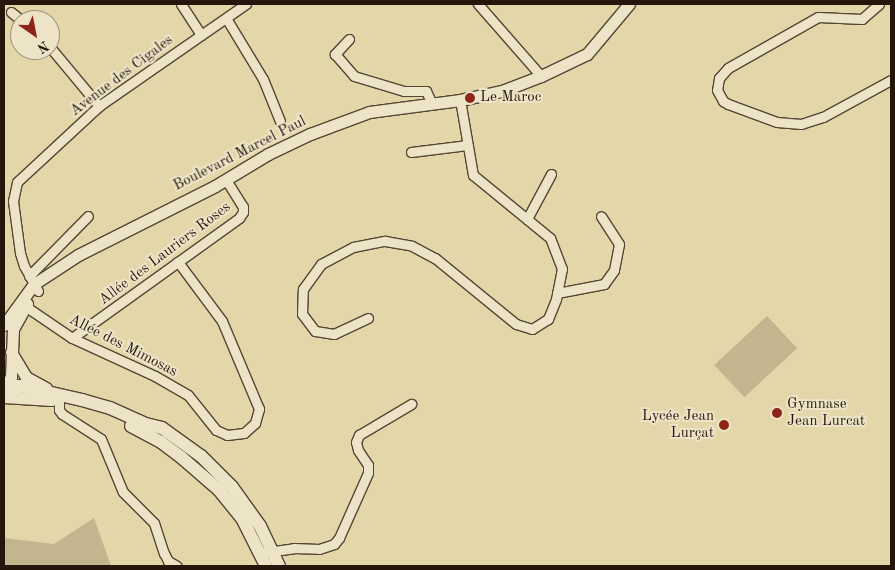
<!DOCTYPE html>
<html>
<head>
<meta charset="utf-8">
<style>
  body { margin:0 }
  #map { position:relative; width:895px; height:570px; overflow:hidden; background:#e3d6a9; font-family:"Old Standard TT",serif }
  div>[style] { position:absolute }
  [style*='--x'] { left:calc(var(--x)*1px); top:calc(var(--y)*1px); width:calc(var(--w)*1px); rotate:calc(var(--a)*1deg) }
  .green>* { inset:0; background:#c3b58e; transform-origin:0 0 }
  .roads { filter:drop-shadow(1px 0 #544633) drop-shadow(-1px 0 #544633) drop-shadow(0 1px #544633) drop-shadow(0 -1px #544633) }
  .minor>* { height:9px; margin:-4.5px; padding:0 4.5px; transform-origin:4.5px; border-radius:4.5px; background:#ede4c7 }
  .tertiary>* { height:11px; margin:-5.5px; padding:0 5.5px; transform-origin:5.5px; border-radius:5.5px; background:#ede4c7 }
  .secondary>* { height:12px; margin:-6px; padding:0 6px; transform-origin:6px; border-radius:6px; background:#ede4c7 }
  .dots>* { width:14px; height:14px; translate:-50% -50%; box-sizing:border-box; border:2px solid #ede4c7; border-radius:50% }
  span { translate:-50% -50%; white-space:nowrap; text-align:center; line-height:1.15; -webkit-text-stroke:4px #ede4c7; paint-order:stroke }
  .street-label { font-size:15px; color:#25160c }
  .poi-label { font-size:15px; color:#25160c }
  .left { translate:0 -50%; text-align:left }
  .right { translate:-100% -50%; text-align:right }
  .frame { position:absolute; inset:0; border:5px solid #25160c; pointer-events:none }
  .north { position:absolute; left:10px; top:10px; width:50px; height:50px; box-sizing:border-box; background:#ede4c7; border:1px solid #9d927c; border-radius:50%; rotate:147deg; font-size:14px; font-weight:700; line-height:20px; text-align:center; color:#25160c }
  .north::after { content:''; display:block; margin:auto; width:18px; height:22px; background:#8f2418; clip-path:polygon(50% 0,100% 100%,50% 72%,0 100%) }
</style>
</head>
<body>
<div id="map">
  <div class="green">
    <i style="left:767px;top:316px;width:44px;height:72px;rotate:47deg"></i>
    <i style="clip-path:polygon(94px 518px,111px 566px,4px 566px,4px 538px,54px 544px)"></i>
  </div>
  <div class="roads">
    <div class="minor">
      <i style="--x:181;--y:4;--w:37;--a:57"></i>
      <i style="--x:478;--y:4;--w:96;--a:48.8"></i>
      <i style="--x:879;--y:4;--w:23;--a:139"></i>
      <i style="--x:862;--y:19;--w:44;--a:-177.4"></i>
      <i style="--x:818;--y:17;--w:103;--a:150.5"></i>
      <i style="--x:728;--y:68;--w:13;--a:132"></i>
      <i style="--x:719;--y:78;--w:12;--a:99"></i>
      <i style="--x:717;--y:90;--w:13;--a:61"></i>
      <i style="--x:723;--y:101;--w:6;--a:31"></i>
      <i style="--x:728;--y:104;--w:52;--a:20.2"></i>
      <i style="--x:777;--y:122;--w:24;--a:5"></i>
      <i style="--x:801;--y:124;--w:23;--a:-18"></i>
      <i style="--x:823;--y:117;--w:77;--a:-28.6"></i>
      <i style="--x:11;--y:12;--w:13;--a:39"></i>
      <i style="--x:226;--y:18;--w:71;--a:58.8"></i>
      <i style="--x:263;--y:79;--w:45;--a:68"></i>
      <i style="--x:349;--y:39;--w:21;--a:133"></i>
      <i style="--x:335;--y:54;--w:29;--a:49"></i>
      <i style="--x:354;--y:76;--w:52;--a:16.7"></i>
      <i style="--x:404;--y:91;--w:22;--a:0"></i>
      <i style="--x:426;--y:91;--w:14;--a:65"></i>
      <i style="--x:50;--y:47;--w:77;--a:50.3"></i>
      <i style="--x:411;--y:152;--w:57;--a:-7"></i>
      <i style="--x:527;--y:219;--w:51;--a:-61.9"></i>
      <i style="--x:29;--y:276;--w:84;--a:-45.5"></i>
      <i style="--x:38;--y:291;--w:29;--a:-119"></i>
      <i style="--x:24;--y:266;--w:14;--a:-107"></i>
      <i style="--x:20;--y:253;--w:52;--a:-97.7"></i>
      <i style="--x:13;--y:201;--w:19;--a:-78"></i>
      <i style="--x:17;--y:182;--w:112;--a:-42.8"></i>
      <i style="--x:99;--y:106;--w:179;--a:-34.8"></i>
      <i style="--x:557;--y:293;--w:48;--a:-10.8"></i>
      <i style="--x:604;--y:284;--w:17;--a:-54"></i>
      <i style="--x:614;--y:270;--w:26;--a:-79"></i>
      <i style="--x:619;--y:244;--w:33;--a:-123"></i>
      <i style="--x:22;--y:304;--w:60;--a:34.2"></i>
      <i style="--x:72;--y:338;--w:91;--a:24.6"></i>
      <i style="--x:155;--y:376;--w:38;--a:30"></i>
      <i style="--x:188;--y:395;--w:45;--a:51.3"></i>
      <i style="--x:216;--y:430;--w:12;--a:24"></i>
      <i style="--x:227;--y:435;--w:17;--a:-7"></i>
      <i style="--x:244;--y:433;--w:15;--a:-42"></i>
      <i style="--x:255;--y:423;--w:15;--a:-74"></i>
      <i style="--x:259;--y:409;--w:95;--a:-112.8"></i>
      <i style="--x:222;--y:321;--w:74;--a:-126.7"></i>
      <i style="--x:368;--y:318;--w:38;--a:155"></i>
      <i style="--x:334;--y:334;--w:19;--a:-171"></i>
      <i style="--x:315;--y:331;--w:21;--a:-127"></i>
      <i style="--x:302;--y:314;--w:25;--a:-88"></i>
      <i style="--x:303;--y:289;--w:31;--a:-54"></i>
      <i style="--x:321;--y:264;--w:36;--a:-28"></i>
      <i style="--x:353;--y:247;--w:33;--a:-11"></i>
      <i style="--x:385;--y:241;--w:27;--a:10"></i>
      <i style="--x:412;--y:246;--w:26;--a:28"></i>
      <i style="--x:435;--y:258;--w:104;--a:39.2"></i>
      <i style="--x:516;--y:324;--w:17;--a:17"></i>
      <i style="--x:532;--y:329;--w:19;--a:-32"></i>
      <i style="--x:548;--y:319;--w:22;--a:-68"></i>
      <i style="--x:556;--y:299;--w:31;--a:-79"></i>
      <i style="--x:562;--y:269;--w:33;--a:-111"></i>
      <i style="--x:550;--y:238;--w:99;--a:-140.7"></i>
      <i style="--x:473;--y:175;--w:76;--a:-99.8"></i>
      <i style="--x:72;--y:338;--w:206;--a:-35.7"></i>
      <i style="--x:239;--y:218;--w:7;--a:-56"></i>
      <i style="--x:243;--y:212;--w:5;--a:-90"></i>
      <i style="--x:243;--y:207;--w:32;--a:-122"></i>
      <i style="--x:59;--y:402;--w:8;--a:90"></i>
      <i style="--x:59;--y:410;--w:5;--a:53"></i>
      <i style="--x:62;--y:414;--w:46;--a:32.7"></i>
      <i style="--x:101;--y:439;--w:57;--a:67.5"></i>
      <i style="--x:123;--y:492;--w:44;--a:45"></i>
      <i style="--x:154;--y:523;--w:32;--a:72"></i>
      <i style="--x:164;--y:553;--w:9;--a:63"></i>
      <i style="--x:168;--y:561;--w:10;--a:29"></i>
      <i style="--x:267;--y:552;--w:27;--a:-8"></i>
      <i style="--x:294;--y:548;--w:25;--a:2"></i>
      <i style="--x:319;--y:549;--w:16;--a:-18"></i>
      <i style="--x:334;--y:544;--w:8;--a:-50"></i>
      <i style="--x:339;--y:538;--w:71;--a:-66"></i>
      <i style="--x:368;--y:473;--w:8;--a:-90"></i>
      <i style="--x:368;--y:465;--w:18;--a:-124"></i>
      <i style="--x:358;--y:450;--w:8;--a:-104"></i>
      <i style="--x:356;--y:442;--w:8;--a:-67"></i>
      <i style="--x:359;--y:435;--w:61;--a:-30.8"></i>
    </div>
    <div class="tertiary">
      <i style="--x:4;--y:325;--w:51;--a:-53.8"></i>
      <i style="--x:34;--y:284;--w:53;--a:-33.4"></i>
      <i style="--x:78;--y:255;--w:153;--a:-26.7"></i>
      <i style="--x:215;--y:186;--w:62;--a:-31.1"></i>
      <i style="--x:268;--y:154;--w:47;--a:-25.5"></i>
      <i style="--x:310;--y:134;--w:63;--a:-20.4"></i>
      <i style="--x:369;--y:112;--w:92;--a:-7.5"></i>
      <i style="--x:460;--y:100;--w:43;--a:-12.1"></i>
      <i style="--x:502;--y:91;--w:42;--a:-21"></i>
      <i style="--x:541;--y:76;--w:51;--a:-25.6"></i>
      <i style="--x:587;--y:54;--w:65;--a:-50"></i>
      <i style="--x:11;--y:352;--w:29;--a:59"></i>
      <i style="--x:26;--y:377;--w:23;--a:29"></i>
      <i style="--x:4;--y:388;--w:13;--a:-58"></i>
      <i style="--x:11;--y:377;--w:48;--a:-87.6"></i>
      <i style="--x:13;--y:329;--w:29;--a:-61"></i>
    </div>
    <div class="secondary">
      <i style="--x:4;--y:386;--w:17;--a:0"></i>
      <i style="--x:21;--y:386;--w:63;--a:12.9"></i>
      <i style="--x:82;--y:400;--w:29;--a:16"></i>
      <i style="--x:110;--y:408;--w:39;--a:24"></i>
      <i style="--x:146;--y:424;--w:16;--a:14"></i>
      <i style="--x:162;--y:428;--w:48;--a:35.7"></i>
      <i style="--x:201;--y:456;--w:44;--a:45"></i>
      <i style="--x:232;--y:487;--w:48;--a:54.3"></i>
      <i style="--x:260;--y:526;--w:44;--a:64.6"></i>
      <i style="--x:4;--y:397;--w:48;--a:3.6"></i>
      <i style="--x:131;--y:426;--w:34;--a:28"></i>
      <i style="--x:161;--y:442;--w:25;--a:37"></i>
      <i style="--x:181;--y:457;--w:50;--a:41"></i>
      <i style="--x:219;--y:490;--w:38;--a:51"></i>
      <i style="--x:243;--y:520;--w:51;--a:63.4"></i>
    </div>
  </div>
  <div class="dots">
    <i style="left:470px;top:98px;background:#8f2418"></i>
    <i style="left:777px;top:413px;background:#8f2418"></i>
    <i style="left:724px;top:425px;background:#8f2418"></i>
  </div>
  <div class="street-label">
    <span style="left:122px;top:76px;rotate:-37deg">Avenue des Cigales</span>
    <span style="left:240px;top:154px;rotate:-27deg">Boulevard Marcel Paul</span>
    <span style="left:165px;top:254px;rotate:-37deg">Allée des Lauriers Roses</span>
    <span style="left:123px;top:346px;rotate:27deg">Allée des Mimosas</span>
  </div>
  <div class="poi-label">
    <span class="left" style="left:480px;top:98px">Le Maroc</span>
    <span class="left" style="left:787px;top:413px">Gymnase<br>Jean Lurcat</span>
    <span class="right" style="left:714px;top:425px">Lycée Jean<br>Lurçat</span>
  </div>
  <div class="frame"></div>
  <div class="north">N</div>
</div>
</body>
</html>
